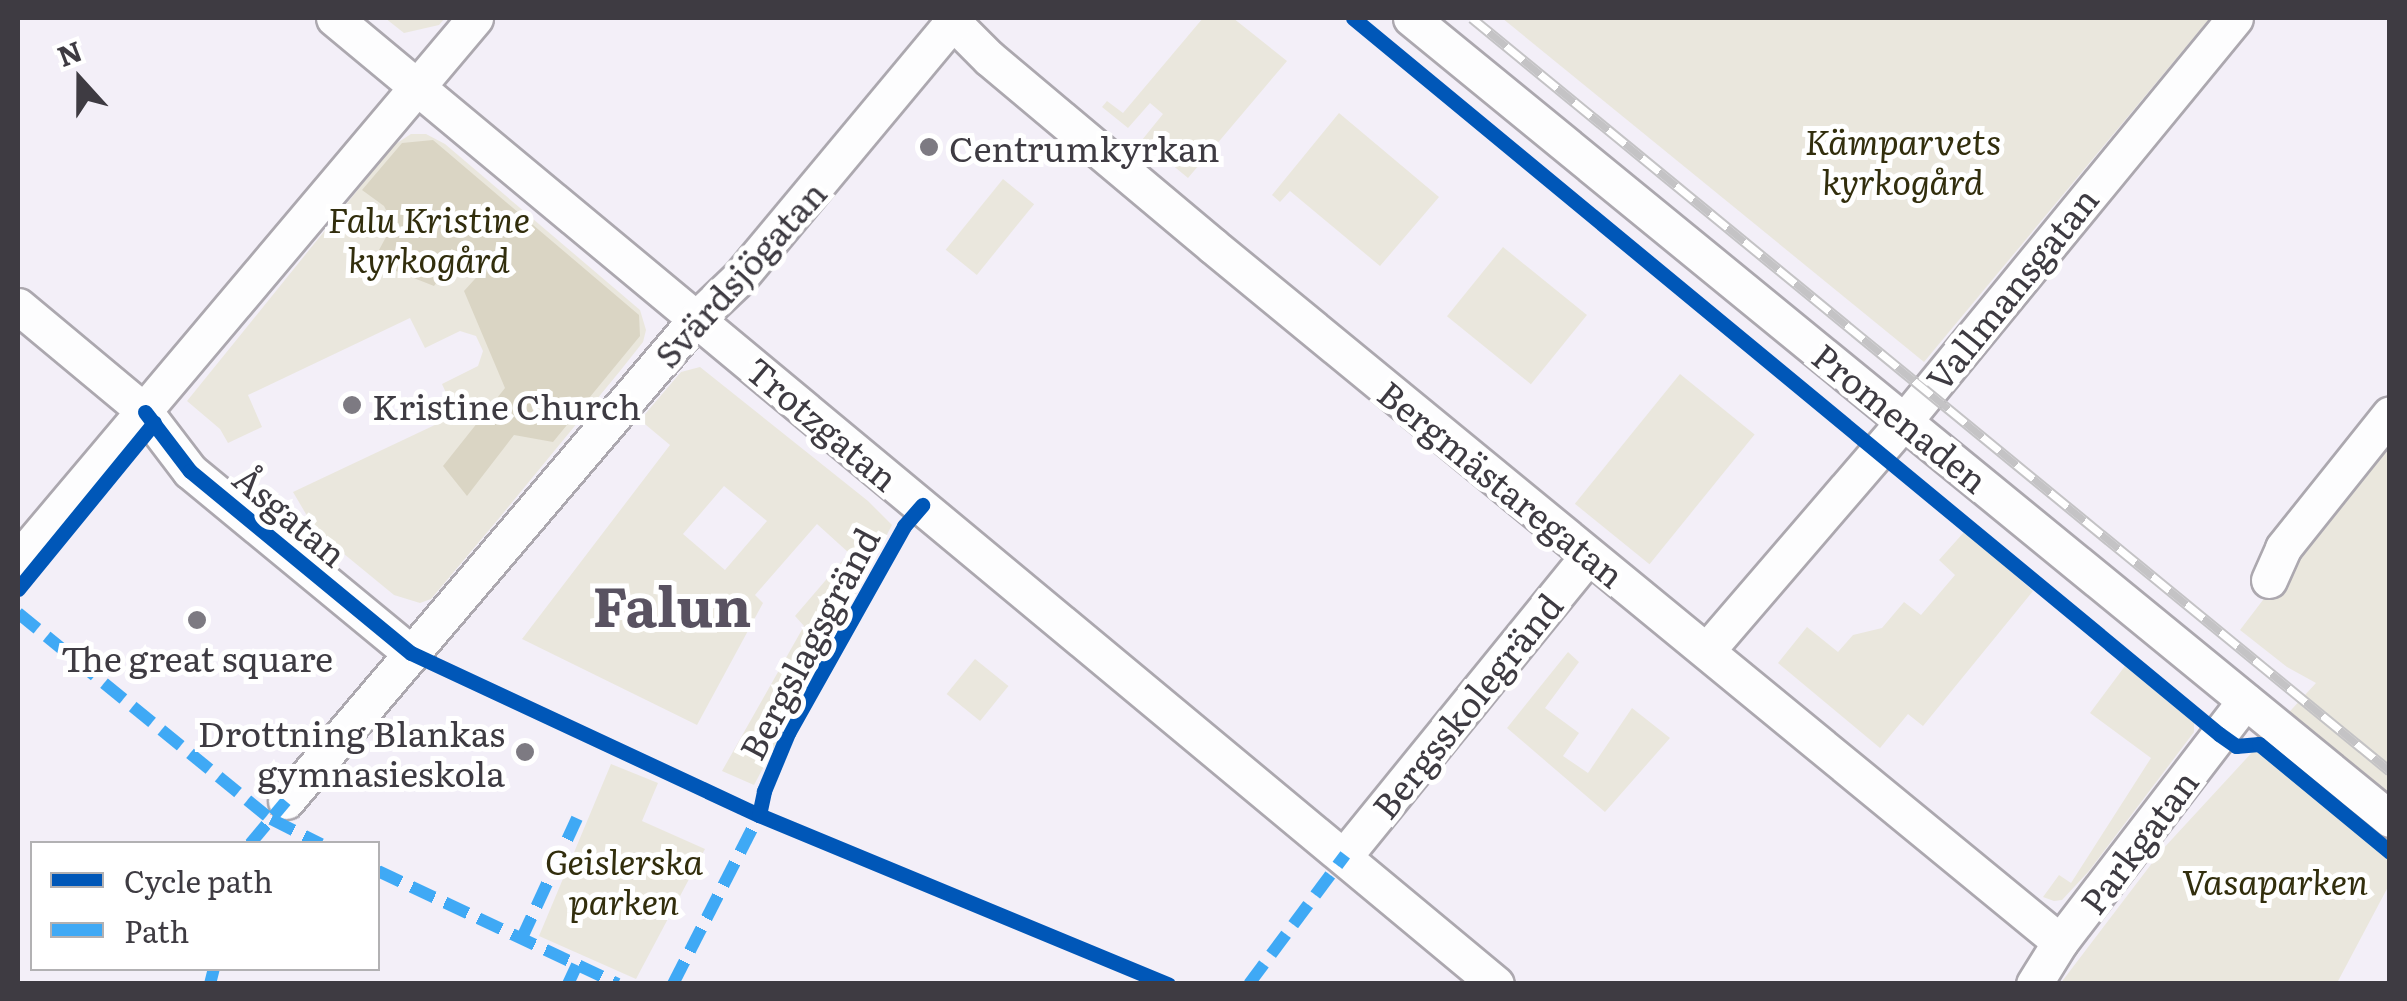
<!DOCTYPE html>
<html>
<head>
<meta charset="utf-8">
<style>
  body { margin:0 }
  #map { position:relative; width:2407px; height:1001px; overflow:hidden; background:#f3eff8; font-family:Literata,serif }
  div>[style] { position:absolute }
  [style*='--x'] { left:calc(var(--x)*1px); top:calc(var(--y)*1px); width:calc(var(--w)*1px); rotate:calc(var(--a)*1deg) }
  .green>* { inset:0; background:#eae7dd; transform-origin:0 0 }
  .forest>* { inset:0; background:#dad5c4 }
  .roads { filter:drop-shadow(2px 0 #aca8af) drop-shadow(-2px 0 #aca8af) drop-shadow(0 2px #aca8af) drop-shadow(0 -2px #aca8af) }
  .minor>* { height:35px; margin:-17.5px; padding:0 17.5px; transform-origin:17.5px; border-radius:17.5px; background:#fdfdfe }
  .rail>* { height:11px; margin-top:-5.5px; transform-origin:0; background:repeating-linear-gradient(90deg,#fff 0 22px,#c4c3c5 0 44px); box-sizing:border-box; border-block:2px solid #c4c3c5 }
  .quiet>* { height:12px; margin-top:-6px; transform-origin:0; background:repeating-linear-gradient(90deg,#3fa9f5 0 25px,transparent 0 37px) }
  .cycleway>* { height:15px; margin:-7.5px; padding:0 7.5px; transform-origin:7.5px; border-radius:7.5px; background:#0057b8 }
  .dots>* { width:28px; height:28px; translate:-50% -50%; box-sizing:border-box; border:5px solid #fff; border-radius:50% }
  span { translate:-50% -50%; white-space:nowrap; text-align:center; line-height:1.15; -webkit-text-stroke:10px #fff; paint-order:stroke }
  .park-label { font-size:35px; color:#322e0d; font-style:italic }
  .poi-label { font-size:35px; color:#3e3b42 }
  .left { translate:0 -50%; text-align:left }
  .right { translate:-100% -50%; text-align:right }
  .street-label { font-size:35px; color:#3e3b42 }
  .town-label { font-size:55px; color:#595261; font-weight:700 }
  .frame { position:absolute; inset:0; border:20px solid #3e3b42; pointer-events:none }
  .legend { position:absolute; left:30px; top:841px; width:350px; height:130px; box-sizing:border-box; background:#fff; border:2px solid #b2b1b3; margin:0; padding:12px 18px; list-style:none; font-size:30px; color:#3e3b42 }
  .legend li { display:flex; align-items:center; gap:20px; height:50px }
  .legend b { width:50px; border:2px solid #b2b1b3 }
  .north { position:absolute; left:30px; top:30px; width:100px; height:100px; -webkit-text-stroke:8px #fff; paint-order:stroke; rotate:339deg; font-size:28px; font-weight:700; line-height:40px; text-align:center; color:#3e3b42 }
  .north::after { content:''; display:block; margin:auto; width:35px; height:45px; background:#3e3b42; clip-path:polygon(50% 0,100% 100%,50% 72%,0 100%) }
</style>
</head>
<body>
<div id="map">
  <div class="green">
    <i style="clip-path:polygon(385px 18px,445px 18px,439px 25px,404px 33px)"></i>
    <i style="clip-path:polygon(1203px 18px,1233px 18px,1287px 61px,1188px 178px,1142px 140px,1163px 114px,1150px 103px,1128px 128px,1102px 107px,1107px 101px,1123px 113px)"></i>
    <i style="clip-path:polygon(1502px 18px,2210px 18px,1924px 362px)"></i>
    <i style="clip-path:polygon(1339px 113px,1439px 197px,1380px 266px,1290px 191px,1280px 202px,1272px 195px)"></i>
    <i style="clip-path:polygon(411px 134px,426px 134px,445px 144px,640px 310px,646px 330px,643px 342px,620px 371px,500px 517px,431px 599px,420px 603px,394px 595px,316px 531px,293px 492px,456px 415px,442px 384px,478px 366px,483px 351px,476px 336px,460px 331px,425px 348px,410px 318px,248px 395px,262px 427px,228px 443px,220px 429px,187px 401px,394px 145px)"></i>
    <i style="left:1003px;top:179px;width:40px;height:91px;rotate:39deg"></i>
    <i style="left:1503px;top:247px;width:108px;height:89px;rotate:39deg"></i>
    <i style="clip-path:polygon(evenodd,700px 367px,868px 501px,892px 525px,754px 785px,722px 771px,804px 626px,795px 616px,849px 553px,817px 524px,755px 595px,763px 603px,697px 725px,522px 639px,670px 445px,640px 420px,681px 372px,700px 367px,724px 486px,767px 521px,725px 570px,683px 534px,724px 486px)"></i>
    <i style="left:1680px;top:374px;width:96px;height:167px;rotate:39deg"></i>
    <i style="clip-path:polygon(2389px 435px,2389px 885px,2337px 983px,2060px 984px,2162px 850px,2316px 683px,2287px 667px,2240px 630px)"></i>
    <i style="clip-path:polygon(1965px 531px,2033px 591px,1923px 726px,1908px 714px,1880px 748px,1778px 663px,1807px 627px,1838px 652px,1853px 635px,1882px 628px,1904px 602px,1921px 615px,1955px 575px,1939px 560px)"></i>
    <i style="clip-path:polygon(1568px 652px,1579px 662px,1545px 708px,1579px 733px,1563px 756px,1588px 773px,1632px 708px,1670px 738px,1605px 812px,1507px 728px)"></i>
    <i style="left:975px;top:659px;width:43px;height:45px;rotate:39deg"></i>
    <i style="clip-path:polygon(2125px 666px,2194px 723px,2194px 732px,2089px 871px,2062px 900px,2054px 901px,2043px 897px,2059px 875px,2071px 883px,2151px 758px,2090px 713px)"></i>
    <i style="clip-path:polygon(611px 764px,658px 783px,642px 821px,705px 849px,636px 979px,539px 936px)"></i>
  </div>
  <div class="forest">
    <i style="clip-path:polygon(433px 140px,639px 315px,640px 336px,553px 442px,514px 435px,467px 496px,443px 466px,505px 388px,464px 291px,484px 269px,462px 250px,434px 286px,391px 269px,379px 250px,393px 224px,384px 206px,362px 190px,402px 143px)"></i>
  </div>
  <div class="roads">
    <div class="minor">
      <i style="--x:334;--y:18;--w:1511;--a:39.74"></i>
      <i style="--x:949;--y:18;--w:57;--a:45"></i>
      <i style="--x:989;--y:58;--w:292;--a:40"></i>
      <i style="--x:1213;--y:246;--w:1096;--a:39.41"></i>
      <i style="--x:1411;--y:18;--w:1265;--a:39.29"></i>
      <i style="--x:18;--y:306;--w:165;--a:39.8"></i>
      <i style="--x:145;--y:412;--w:74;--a:52.7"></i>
      <i style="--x:190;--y:471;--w:286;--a:39.5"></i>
      <i style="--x:18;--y:560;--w:709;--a:-49.86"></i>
      <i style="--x:2269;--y:580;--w:35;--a:-66"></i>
      <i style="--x:2283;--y:548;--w:171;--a:-51.4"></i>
      <i style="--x:1708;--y:649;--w:302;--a:-49.3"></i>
      <i style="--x:1905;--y:420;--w:520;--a:-50.62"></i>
      <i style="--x:286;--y:801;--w:634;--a:-49.6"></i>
      <i style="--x:697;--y:318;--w:59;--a:-43.6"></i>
      <i style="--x:740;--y:277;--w:337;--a:-50.2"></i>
      <i style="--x:1345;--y:855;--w:385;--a:-50.9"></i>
      <i style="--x:2034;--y:984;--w:49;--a:-58.2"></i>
      <i style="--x:2060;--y:942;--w:304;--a:-52.5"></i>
    </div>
  </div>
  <div class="rail">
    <i style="--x:1472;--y:18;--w:1187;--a:39.36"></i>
  </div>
  <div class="quiet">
    <i style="--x:18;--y:613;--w:326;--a:39.2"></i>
    <i style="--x:271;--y:819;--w:56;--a:26.6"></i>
    <i style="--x:250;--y:844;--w:56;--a:-50.1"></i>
    <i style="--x:378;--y:871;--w:265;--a:25.2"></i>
    <i style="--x:521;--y:940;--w:134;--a:-65.3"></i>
    <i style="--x:210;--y:984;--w:16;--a:-76"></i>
    <i style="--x:568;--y:984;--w:21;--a:-65"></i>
    <i style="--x:673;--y:984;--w:190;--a:-63"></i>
    <i style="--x:1249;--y:984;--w:161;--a:-53.3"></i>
  </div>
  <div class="cycleway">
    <i style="--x:1353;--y:18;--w:1124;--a:39.58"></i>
    <i style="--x:2219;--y:734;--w:21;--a:35"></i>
    <i style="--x:2236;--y:746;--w:23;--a:-5"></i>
    <i style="--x:2259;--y:744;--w:170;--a:39.5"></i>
    <i style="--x:145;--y:412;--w:74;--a:52.7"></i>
    <i style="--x:190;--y:471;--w:286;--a:39.5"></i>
    <i style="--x:411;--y:653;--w:384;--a:25"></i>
    <i style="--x:759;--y:815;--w:443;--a:22.5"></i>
    <i style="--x:18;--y:589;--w:215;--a:-50.7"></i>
    <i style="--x:759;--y:815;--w:25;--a:-78"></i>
    <i style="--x:764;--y:791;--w:63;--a:-67.5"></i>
    <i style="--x:788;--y:733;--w:237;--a:-60.7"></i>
    <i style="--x:904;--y:526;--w:28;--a:-49"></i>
  </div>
  <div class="dots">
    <i style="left:929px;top:147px;background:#7d7a82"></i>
    <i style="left:352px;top:405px;background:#7d7a82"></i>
    <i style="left:197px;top:620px;background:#7d7a82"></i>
    <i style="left:525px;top:752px;background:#7d7a82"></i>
  </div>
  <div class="park-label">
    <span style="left:1903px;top:160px">Kämparvets<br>kyrkogård</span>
    <span style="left:429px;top:238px">Falu Kristine<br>kyrkogård</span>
    <span style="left:624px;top:880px">Geislerska<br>parken</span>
    <span style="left:2275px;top:880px">Vasaparken</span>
  </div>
  <div class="poi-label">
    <span class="left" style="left:949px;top:147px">Centrumkyrkan</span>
    <span class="left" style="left:372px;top:405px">Kristine Church</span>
    <span style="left:197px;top:657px">The great square</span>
    <span class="right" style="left:505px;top:752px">Drottning Blankas<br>gymnasieskola</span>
  </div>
  <div class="street-label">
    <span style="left:739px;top:273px;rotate:-48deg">Svärdsjögatan</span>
    <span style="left:2011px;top:288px;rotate:-51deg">Vallmansgatan</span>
    <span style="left:1901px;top:417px;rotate:39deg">Promenaden</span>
    <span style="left:823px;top:423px;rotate:40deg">Trotzgatan</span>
    <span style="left:1502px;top:483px;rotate:39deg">Bergmästaregatan</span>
    <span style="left:291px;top:515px;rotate:40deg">Åsgatan</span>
    <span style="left:808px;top:643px;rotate:-62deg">Bergslagsgränd</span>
    <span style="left:1466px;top:705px;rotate:-51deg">Bergsskolegränd</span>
    <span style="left:2138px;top:841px;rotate:-53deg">Parkgatan</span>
  </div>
  <div class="town-label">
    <span style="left:672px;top:604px">Falun</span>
  </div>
  <div class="frame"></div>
  <ul class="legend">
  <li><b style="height:12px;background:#0057b8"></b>Cycle path</li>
  <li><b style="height:12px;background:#3fa9f5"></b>Path</li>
  </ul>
  <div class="north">N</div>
</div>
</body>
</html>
